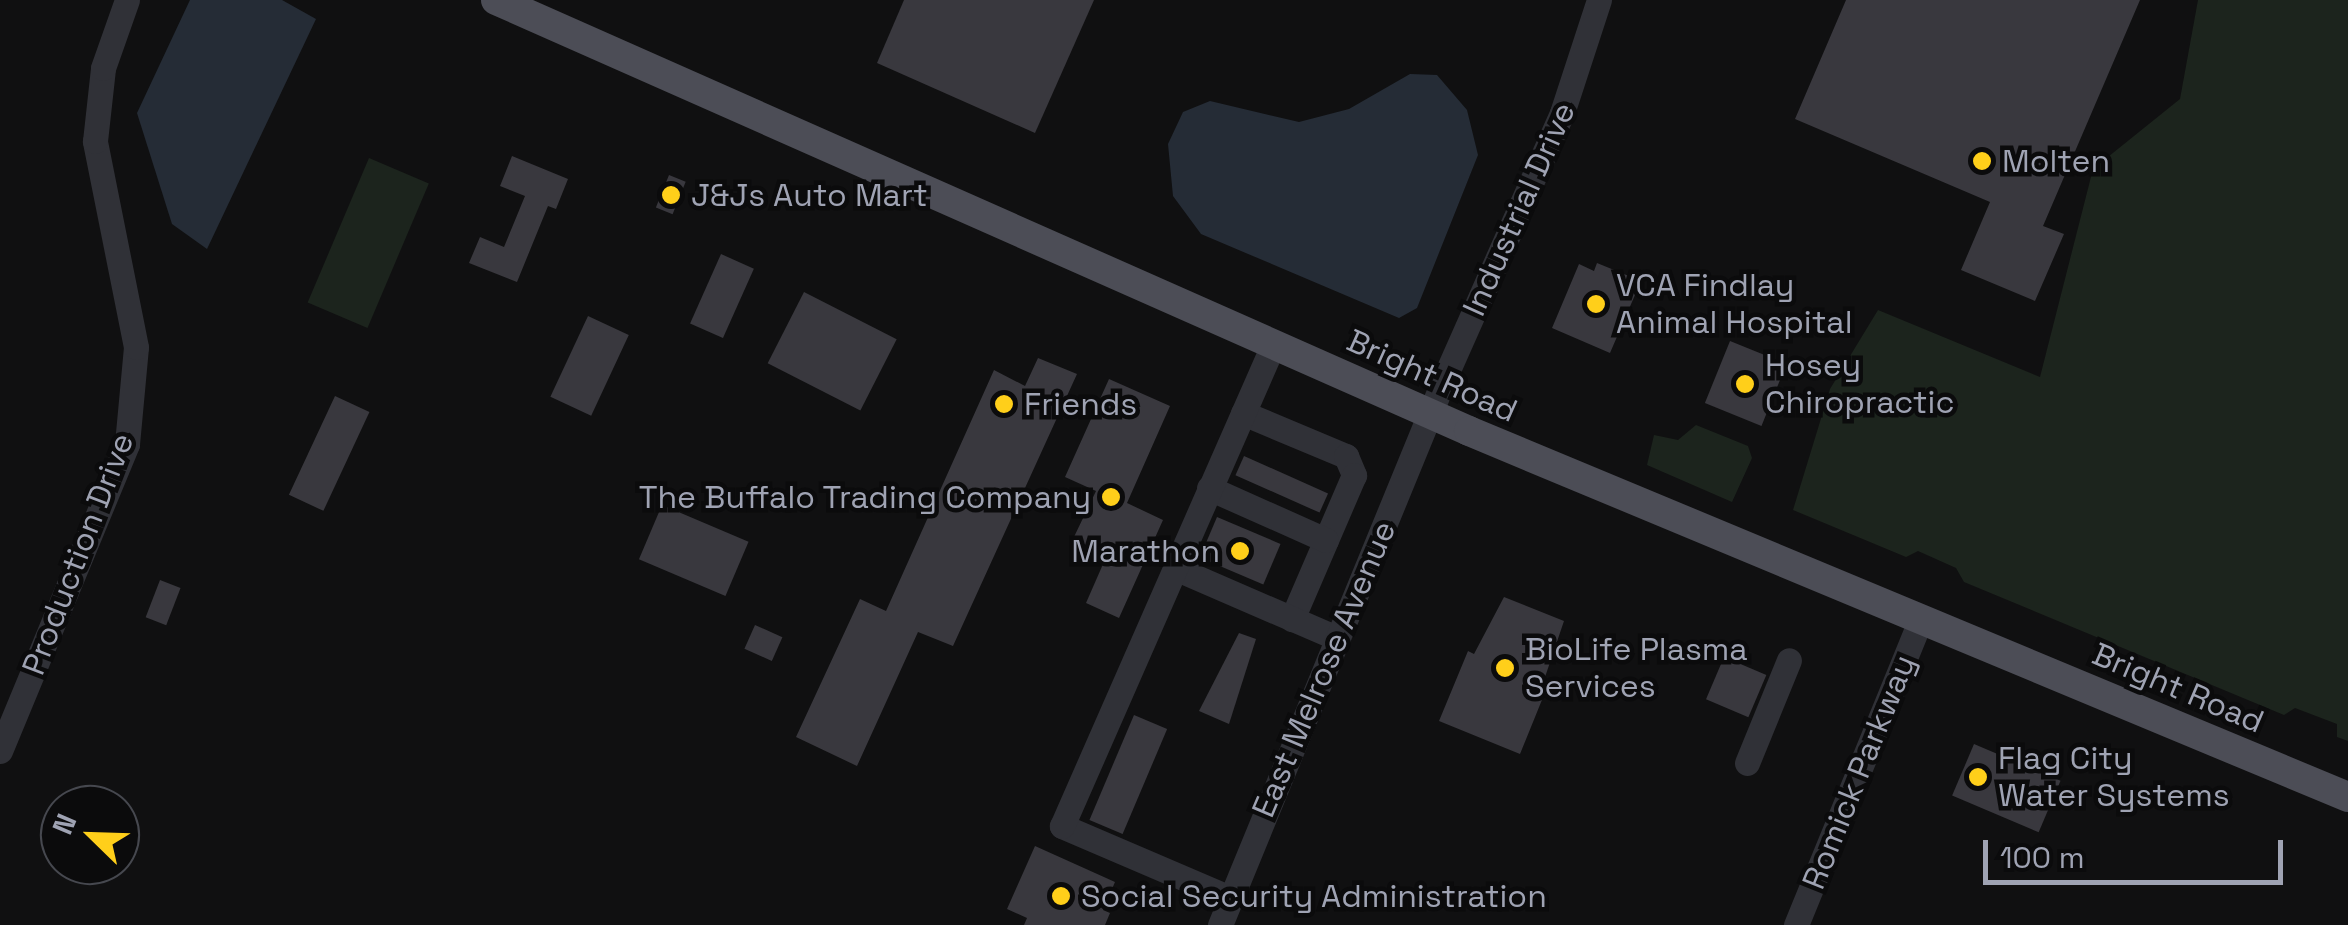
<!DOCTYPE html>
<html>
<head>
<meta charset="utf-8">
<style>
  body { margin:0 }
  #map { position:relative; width:2348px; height:925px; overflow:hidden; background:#101011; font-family:"Space Grotesk",sans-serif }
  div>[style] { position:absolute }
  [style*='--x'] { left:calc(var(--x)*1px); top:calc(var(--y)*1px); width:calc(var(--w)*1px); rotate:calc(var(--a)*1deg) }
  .green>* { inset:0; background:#1c241d; transform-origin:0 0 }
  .water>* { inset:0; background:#252c36 }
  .building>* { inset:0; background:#39383e; transform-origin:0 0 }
  .minor>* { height:25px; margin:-12.5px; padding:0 12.5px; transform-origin:12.5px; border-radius:12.5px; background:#303137 }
  .major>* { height:30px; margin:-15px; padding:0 15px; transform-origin:15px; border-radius:15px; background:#4c4d56 }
  .dots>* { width:28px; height:28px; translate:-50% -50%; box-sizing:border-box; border:5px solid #0b0b0c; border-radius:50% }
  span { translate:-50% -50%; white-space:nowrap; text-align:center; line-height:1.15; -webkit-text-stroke:9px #0b0b0c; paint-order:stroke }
  .poi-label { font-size:32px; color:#9fa3b3 }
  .left { translate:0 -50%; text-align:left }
  .right { translate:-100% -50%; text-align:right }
  .street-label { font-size:32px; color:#9fa3b3 }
  .north { position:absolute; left:40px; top:785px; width:100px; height:100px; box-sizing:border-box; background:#0b0b0c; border:2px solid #46484f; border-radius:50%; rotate:293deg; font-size:28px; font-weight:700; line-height:40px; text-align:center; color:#9fa3b3 }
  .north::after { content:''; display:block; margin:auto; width:35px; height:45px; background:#ffcf1a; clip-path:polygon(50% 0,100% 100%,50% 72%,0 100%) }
  .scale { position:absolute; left:1983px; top:840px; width:300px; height:45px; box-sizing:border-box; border:5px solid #9fa3b3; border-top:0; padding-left:12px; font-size:30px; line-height:35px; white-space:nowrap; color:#9fa3b3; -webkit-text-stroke:8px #0b0b0c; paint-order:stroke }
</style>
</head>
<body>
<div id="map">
  <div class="green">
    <i style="clip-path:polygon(2198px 0,2348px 0,2348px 741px,2337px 737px,2337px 724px,2295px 708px,2284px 715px,1964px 582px,1956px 568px,1918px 551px,1906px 557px,1793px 510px,1830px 389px,1878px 310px,2040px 377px,2093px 169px,2180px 99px)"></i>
    <i style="left:369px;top:158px;width:65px;height:157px;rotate:23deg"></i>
    <i style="clip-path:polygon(1696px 425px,1748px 446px,1752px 458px,1732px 502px,1647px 465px,1654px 435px,1678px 440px)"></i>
  </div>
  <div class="water">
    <i style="clip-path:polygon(190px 0,282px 0,316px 19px,207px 249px,172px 224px,137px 113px)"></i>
    <i style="clip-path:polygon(1410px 74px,1437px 75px,1467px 110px,1478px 155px,1417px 308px,1399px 318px,1201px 234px,1173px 196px,1168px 144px,1183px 112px,1210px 101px,1299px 122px,1349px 109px)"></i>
  </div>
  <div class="building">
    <i style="clip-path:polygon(904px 0,1094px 0,1035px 133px,877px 63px)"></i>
    <i style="clip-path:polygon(1846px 0,2140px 0,2043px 226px,2064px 234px,2035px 301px,1961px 270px,1990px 202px,1795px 119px)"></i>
    <i style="clip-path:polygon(512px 156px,568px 179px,556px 209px,548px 206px,517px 282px,469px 263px,480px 237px,504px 247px,525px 196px,500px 186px)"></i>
    <i style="left:669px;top:175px;width:18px;height:35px;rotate:22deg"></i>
    <i style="left:721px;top:254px;width:36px;height:76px;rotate:24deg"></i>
    <i style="clip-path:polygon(1597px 263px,1641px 281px,1610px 353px,1552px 328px,1579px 264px,1594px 271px)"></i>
    <i style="left:804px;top:292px;width:104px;height:80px;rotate:27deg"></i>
    <i style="left:588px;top:316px;width:45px;height:89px;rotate:25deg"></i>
    <i style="left:1730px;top:341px;width:61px;height:67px;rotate:22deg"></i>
    <i style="clip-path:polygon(1038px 358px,1077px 374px,953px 646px,918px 632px,857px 766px,796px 737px,860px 599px,886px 611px,994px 370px,1025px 386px)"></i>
    <i style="clip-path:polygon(1109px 379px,1170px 406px,1127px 503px,1163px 520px,1119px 618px,1086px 603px,1107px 555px,1073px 539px,1096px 491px,1065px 477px)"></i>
    <i style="left:335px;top:396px;width:38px;height:109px;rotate:25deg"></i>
    <i style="left:1244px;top:456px;width:92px;height:21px;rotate:24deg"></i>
    <i style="left:662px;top:505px;width:94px;height:59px;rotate:23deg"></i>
    <i style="left:1217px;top:517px;width:69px;height:44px;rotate:23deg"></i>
    <i style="left:160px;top:580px;width:22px;height:40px;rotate:21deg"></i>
    <i style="clip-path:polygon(1504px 597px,1564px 621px,1543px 683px,1548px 685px,1520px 754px,1439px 721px,1468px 651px,1474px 654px)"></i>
    <i style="left:755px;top:625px;width:30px;height:26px;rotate:24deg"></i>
    <i style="clip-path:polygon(1239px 633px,1256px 639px,1229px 724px,1199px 711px)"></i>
    <i style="left:1724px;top:657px;width:46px;height:46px;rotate:23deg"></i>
    <i style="left:1134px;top:715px;width:36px;height:114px;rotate:23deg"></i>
    <i style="left:1974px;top:744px;width:94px;height:56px;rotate:23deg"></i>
    <i style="clip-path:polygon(1035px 846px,1115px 882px,1103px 910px,1110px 913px,1105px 925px,1024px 925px,1027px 918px,1007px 909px)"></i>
  </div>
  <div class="minor">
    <i style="--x:1243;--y:413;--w:112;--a:22.7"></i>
    <i style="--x:1346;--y:456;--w:21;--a:67"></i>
    <i style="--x:1354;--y:475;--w:157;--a:113.3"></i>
    <i style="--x:1209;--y:488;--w:128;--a:24"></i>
    <i style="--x:1175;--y:568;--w:176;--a:23.4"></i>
    <i style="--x:0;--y:751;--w:332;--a:-67.5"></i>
    <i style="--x:127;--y:444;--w:97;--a:-84.7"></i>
    <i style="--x:136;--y:347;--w:210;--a:-101.3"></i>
    <i style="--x:95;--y:141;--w:73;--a:-83.7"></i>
    <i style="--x:103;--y:68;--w:72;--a:-70.6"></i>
    <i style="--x:1747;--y:763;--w:111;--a:-67.8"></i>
    <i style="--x:1230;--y:898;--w:183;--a:-156.8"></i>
    <i style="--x:1062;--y:826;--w:525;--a:-66.31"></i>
    <i style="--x:1220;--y:925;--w:592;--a:-67.68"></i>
    <i style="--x:1445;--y:377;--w:289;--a:-66.1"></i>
    <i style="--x:1562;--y:113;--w:119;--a:-71.9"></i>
    <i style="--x:1796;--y:925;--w:331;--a:-67.8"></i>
  </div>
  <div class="major">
    <i style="--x:496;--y:0;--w:1064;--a:23.89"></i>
    <i style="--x:1469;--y:431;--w:952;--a:22.61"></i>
  </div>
  <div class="dots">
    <i style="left:1982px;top:161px;background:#ffcf1a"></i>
    <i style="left:671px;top:195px;background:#ffcf1a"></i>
    <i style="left:1596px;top:304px;background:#ffcf1a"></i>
    <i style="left:1745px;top:384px;background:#ffcf1a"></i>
    <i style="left:1004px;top:404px;background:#ffcf1a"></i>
    <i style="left:1111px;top:497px;background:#ffcf1a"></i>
    <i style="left:1240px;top:551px;background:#ffcf1a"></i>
    <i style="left:1505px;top:668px;background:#ffcf1a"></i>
    <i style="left:1978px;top:777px;background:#ffcf1a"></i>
    <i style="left:1061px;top:896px;background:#ffcf1a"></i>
  </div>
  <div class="poi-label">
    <span class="left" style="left:2002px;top:161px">Molten</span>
    <span class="left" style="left:691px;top:195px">J&amp;Js Auto Mart</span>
    <span class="left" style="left:1616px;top:304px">VCA Findlay<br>Animal Hospital</span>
    <span class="left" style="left:1765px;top:384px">Hosey<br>Chiropractic</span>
    <span class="left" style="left:1024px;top:404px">Friends</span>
    <span class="right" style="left:1091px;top:497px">The Buffalo Trading Company</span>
    <span class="right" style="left:1220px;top:551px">Marathon</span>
    <span class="left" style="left:1525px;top:668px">BioLife Plasma<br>Services</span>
    <span class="left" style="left:1998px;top:777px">Flag City<br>Water Systems</span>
    <span class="left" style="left:1081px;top:896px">Social Security Administration</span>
  </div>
  <div class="street-label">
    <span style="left:1519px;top:209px;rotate:-66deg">Industrial Drive</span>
    <span style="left:1432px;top:376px;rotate:24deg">Bright Road</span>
    <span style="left:78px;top:554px;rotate:-69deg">Production Drive</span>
    <span style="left:1324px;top:669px;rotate:-67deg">East Melrose Avenue</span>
    <span style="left:2178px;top:688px;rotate:23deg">Bright Road</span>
    <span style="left:1859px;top:772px;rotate:-68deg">Romick Parkway</span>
  </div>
  <div class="north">N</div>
  <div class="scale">100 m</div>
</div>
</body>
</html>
